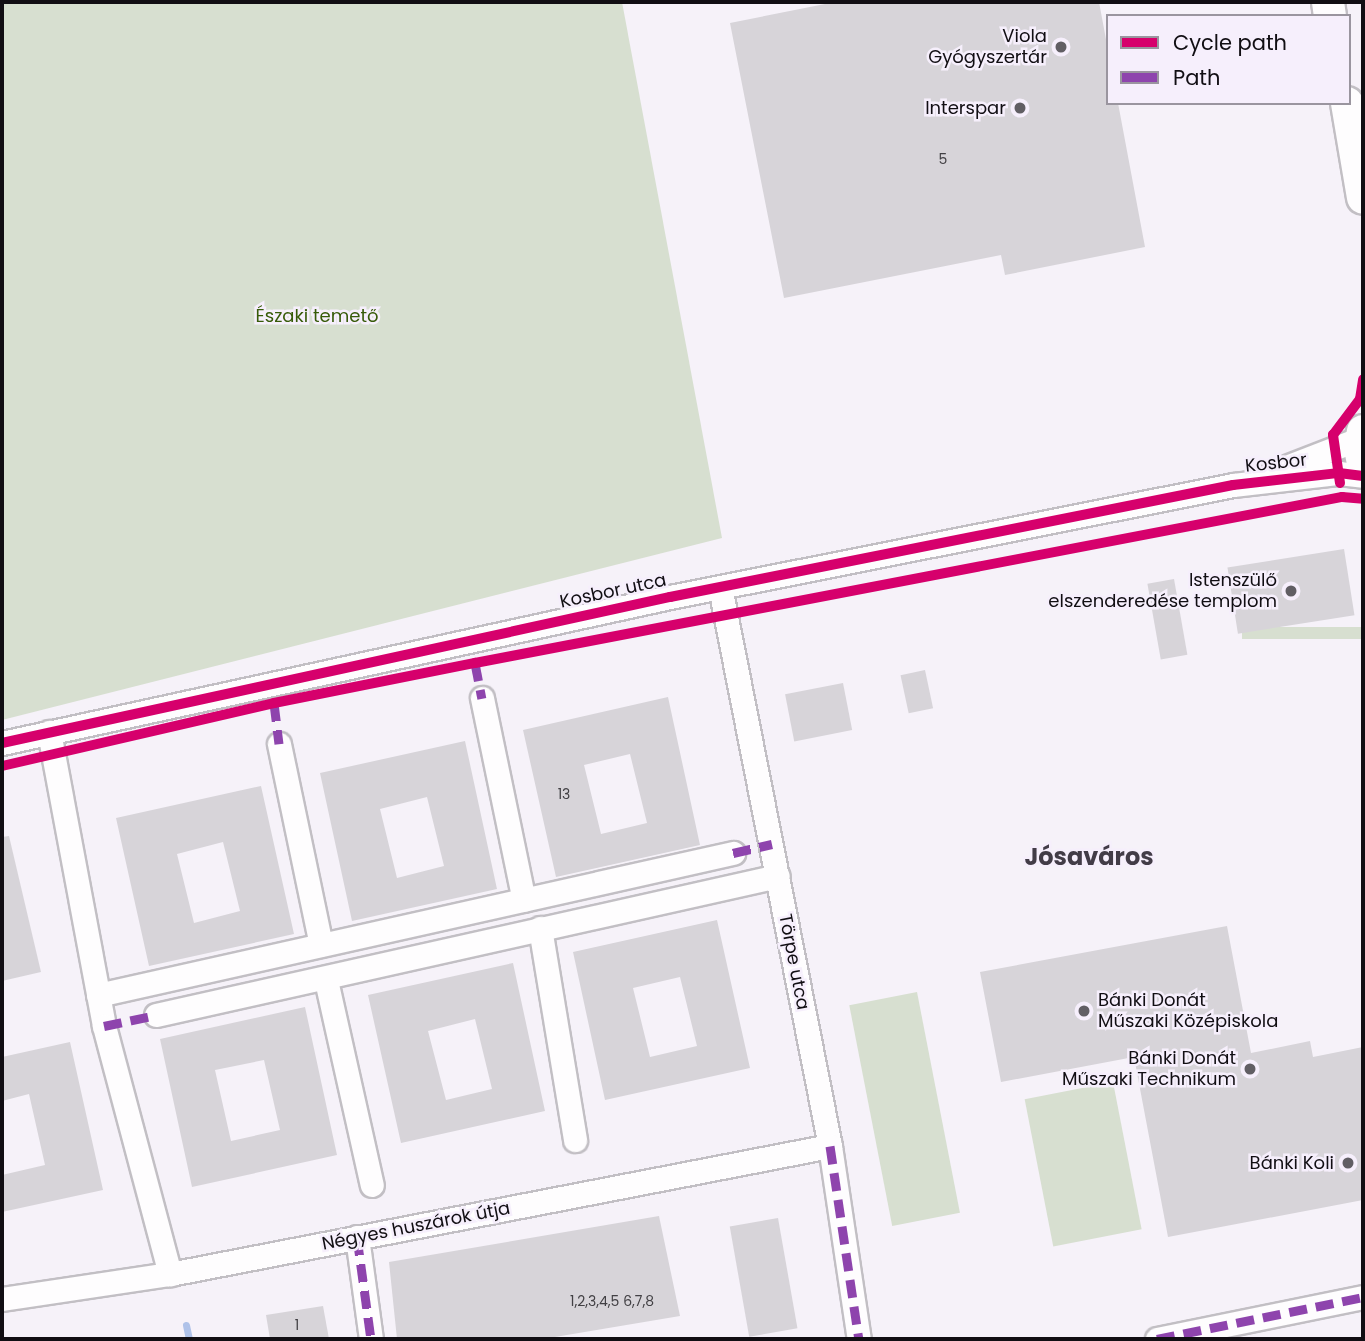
<!DOCTYPE html>
<html>
<head>
<meta charset="utf-8">
<style>
  body { margin:0 }
  #map { position:relative; width:1365px; height:1341px; overflow:hidden; background:#f6f2f9; font-family:Poppins,sans-serif }
  div>[style] { position:absolute }
  [style*='--x'] { left:calc(var(--x)*1px); top:calc(var(--y)*1px); width:calc(var(--w)*1px); rotate:calc(var(--a)*1deg) }
  .green>* { inset:0; background:#d7dfd0; transform-origin:0 0 }
  .stream>* { height:7px; margin:-3.5px; padding:0 3.5px; transform-origin:3.5px; border-radius:3.5px; background:#afc2e9 }
  .building>* { inset:0; background:#d7d4d9; transform-origin:0 0 }
  .roads { filter:drop-shadow(2px 0 #c2bfc4) drop-shadow(-2px 0 #c2bfc4) drop-shadow(0 2px #c2bfc4) drop-shadow(0 -2px #c2bfc4) }
  .street>* { height:23px; margin:-11.5px; padding:0 11.5px; transform-origin:11.5px; border-radius:11.5px; background:#fefdfe }
  .secondary>* { height:32px; margin:-16px; padding:0 16px; transform-origin:16px; border-radius:16px; background:#fefdfe }
  .quiet>* { height:9px; margin-top:-4.5px; transform-origin:0; background:repeating-linear-gradient(90deg,#8e44ad 0 18px,transparent 0 27px) }
  .cycleway>* { height:10px; margin:-5px; padding:0 5px; transform-origin:5px; border-radius:5px; background:#d6006c }
  .dots>* { width:19px; height:19px; translate:-50% -50%; box-sizing:border-box; border:4px solid #f6effc; border-radius:50% }
  span { translate:-50% -50%; white-space:nowrap; text-align:center; line-height:1.15; -webkit-text-stroke:5px #f6effc; paint-order:stroke }
  .number-label { font-size:14px; color:#424044 }
  .number-label span { -webkit-text-stroke-width:0 }
  .poi-label { font-size:18px; color:#110e13 }
  .right { translate:-100% -50%; text-align:right }
  .left { translate:0 -50%; text-align:left }
  .park-label { font-size:18px; color:#375b09 }
  .street-label { font-size:18px; color:#110e13 }
  .district-label { font-size:24px; color:#423c47; font-weight:700 }
  .frame { position:absolute; inset:0; border:4px solid #110e13; pointer-events:none }
  .legend { position:absolute; left:1106px; top:14px; width:245px; height:91px; box-sizing:border-box; background:#f6effc; border:2px solid #9a959f; margin:0; padding:9px 12px; list-style:none; font-size:21px; color:#110e13 }
  .legend li { display:flex; align-items:center; gap:14px; height:35px }
  .legend b { width:35px; border:2px solid #9a959f }
</style>
</head>
<body>
<div id="map">
  <div class="green">
    <i style="clip-path:polygon(2px 2px,622px 2px,722px 538px,2px 720px)"></i>
    <i style="left:1363px;top:627px;width:12px;height:121px;rotate:90deg"></i>
    <i style="left:917px;top:992px;width:225px;height:69px;rotate:79deg"></i>
    <i style="left:1113px;top:1082px;width:150px;height:90px;rotate:79deg"></i>
  </div>
  <div class="stream">
    <i style="--x:186;--y:1325;--w:14;--a:78"></i>
  </div>
  <div class="building">
    <i style="clip-path:polygon(835px 2px,1099px 2px,1108px 50px,1108px 103px,1118px 103px,1145px 247px,1005px 275px,1001px 255px,784px 298px,730px 23px)"></i>
    <i style="left:1344px;top:549px;width:67px;height:118px;rotate:81deg"></i>
    <i style="left:1174px;top:579px;width:77px;height:27px;rotate:80deg"></i>
    <i style="left:925px;top:670px;width:39px;height:25px;rotate:78deg"></i>
    <i style="left:843px;top:683px;width:48px;height:59px;rotate:79deg"></i>
    <i style="clip-path:polygon(evenodd,668px 697px,700px 845px,556px 877px,523px 730px,668px 697px,630px 754px,647px 823px,601px 834px,584px 765px,630px 754px)"></i>
    <i style="clip-path:polygon(evenodd,465px 741px,497px 889px,352px 921px,320px 773px,465px 741px,427px 797px,444px 866px,397px 878px,380px 809px,427px 797px)"></i>
    <i style="clip-path:polygon(evenodd,261px 786px,294px 934px,149px 966px,116px 818px,261px 786px,223px 842px,240px 911px,194px 923px,177px 854px,223px 842px)"></i>
    <i style="clip-path:polygon(9px 836px,41px 972px,2px 981px,2px 837px)"></i>
    <i style="clip-path:polygon(evenodd,717px 920px,750px 1068px,605px 1100px,573px 952px,717px 920px,680px 977px,697px 1046px,650px 1057px,633px 988px,680px 977px)"></i>
    <i style="clip-path:polygon(1227px 926px,1251px 1053px,1310px 1041px,1313px 1057px,1363px 1047px,1363px 1200px,1168px 1237px,1134px 1057px,1001px 1082px,980px 972px)"></i>
    <i style="clip-path:polygon(evenodd,513px 963px,545px 1111px,401px 1143px,368px 995px,513px 963px,475px 1019px,492px 1089px,446px 1100px,428px 1031px,475px 1019px)"></i>
    <i style="clip-path:polygon(evenodd,305px 1007px,337px 1155px,192px 1187px,160px 1039px,305px 1007px,264px 1060px,280px 1130px,231px 1141px,215px 1070px,264px 1060px)"></i>
    <i style="clip-path:polygon(70px 1042px,103px 1190px,2px 1212px,2px 1175px,45px 1165px,29px 1094px,2px 1101px,2px 1057px)"></i>
    <i style="clip-path:polygon(659px 1216px,680px 1316px,543px 1339px,397px 1339px,389px 1262px)"></i>
    <i style="left:778px;top:1218px;width:112px;height:49px;rotate:80deg"></i>
    <i style="clip-path:polygon(323px 1306px,329px 1339px,270px 1339px,266px 1315px)"></i>
  </div>
  <div class="roads">
    <div class="street">
      <i style="--x:1273;--y:472;--w:94;--a:-21.1"></i>
      <i style="--x:720;--y:587;--w:570;--a:78.87"></i>
      <i style="--x:830;--y:1146;--w:195;--a:81.5"></i>
      <i style="--x:482;--y:698;--w:206;--a:78.3"></i>
      <i style="--x:49;--y:732;--w:299;--a:79.4"></i>
      <i style="--x:104;--y:1026;--w:257;--a:75.1"></i>
      <i style="--x:2;--y:743;--w:684;--a:-12.33"></i>
      <i style="--x:670;--y:597;--w:574;--a:-11.25"></i>
      <i style="--x:1233;--y:485;--w:107;--a:-6.5"></i>
      <i style="--x:1339;--y:473;--w:24;--a:7"></i>
      <i style="--x:279;--y:744;--w:205;--a:78.2"></i>
      <i style="--x:540;--y:928;--w:215;--a:80.6"></i>
      <i style="--x:326;--y:980;--w:210;--a:77.4"></i>
      <i style="--x:98;--y:995;--w:651;--a:-12.61"></i>
      <i style="--x:156;--y:1015;--w:637;--a:-12.6"></i>
      <i style="--x:357;--y:1237;--w:103;--a:82.2"></i>
      <i style="--x:2;--y:1299;--w:170;--a:-8.5"></i>
      <i style="--x:170;--y:1274;--w:672;--a:-10.98"></i>
      <i style="--x:1157;--y:1339;--w:210;--a:-11.5"></i>
    </div>
    <div class="secondary">
      <i style="--x:1328;--y:2;--w:14;--a:82"></i>
      <i style="--x:1347;--y:103;--w:96;--a:80.4"></i>
      <i style="--x:1363;--y:431;--w:17;--a:100"></i>
      <i style="--x:1360;--y:448;--w:16;--a:79"></i>
    </div>
  </div>
  <div class="quiet">
    <i style="--x:475;--y:663;--w:36;--a:79"></i>
    <i style="--x:274;--y:703;--w:41;--a:83"></i>
    <i style="--x:733;--y:853;--w:40;--a:-13"></i>
    <i style="--x:104;--y:1026;--w:53;--a:-11.9"></i>
    <i style="--x:830;--y:1146;--w:195;--a:81.5"></i>
    <i style="--x:357;--y:1237;--w:103;--a:82.2"></i>
    <i style="--x:1157;--y:1339;--w:210;--a:-11.5"></i>
  </div>
  <div class="cycleway">
    <i style="--x:1340;--y:483;--w:49;--a:-98.3"></i>
    <i style="--x:1333;--y:435;--w:45;--a:-53.1"></i>
    <i style="--x:1360;--y:399;--w:20;--a:-81"></i>
    <i style="--x:2;--y:743;--w:684;--a:-12.33"></i>
    <i style="--x:670;--y:597;--w:574;--a:-11.25"></i>
    <i style="--x:1233;--y:485;--w:107;--a:-6.5"></i>
    <i style="--x:1339;--y:473;--w:24;--a:7"></i>
    <i style="--x:2;--y:766;--w:279;--a:-13"></i>
    <i style="--x:274;--y:703;--w:205;--a:-11.3"></i>
    <i style="--x:475;--y:663;--w:883;--a:-10.84"></i>
    <i style="--x:1342;--y:497;--w:21;--a:5"></i>
  </div>
  <div class="dots">
    <i style="left:1061px;top:47px;background:#615e64"></i>
    <i style="left:1020px;top:108px;background:#615e64"></i>
    <i style="left:1291px;top:591px;background:#615e64"></i>
    <i style="left:1084px;top:1011px;background:#615e64"></i>
    <i style="left:1250px;top:1069px;background:#615e64"></i>
    <i style="left:1348px;top:1163px;background:#615e64"></i>
  </div>
  <div class="number-label">
    <span style="left:943px;top:159px">5</span>
    <span style="left:564px;top:794px">13</span>
    <span style="left:612px;top:1301px">1,2,3,4,5 6,7,8</span>
    <span style="left:297px;top:1325px">1</span>
  </div>
  <div class="poi-label">
    <span class="right" style="left:1047px;top:47px">Viola<br>Gyógyszertár</span>
    <span class="right" style="left:1006px;top:108px">Interspar</span>
    <span class="right" style="left:1277px;top:591px">Istenszülő<br>elszenderedése templom</span>
    <span class="left" style="left:1098px;top:1011px">Bánki Donát<br>Műszaki Középiskola</span>
    <span class="right" style="left:1236px;top:1069px">Bánki Donát<br>Műszaki Technikum</span>
    <span class="right" style="left:1334px;top:1163px">Bánki Koli</span>
  </div>
  <div class="park-label">
    <span style="left:317px;top:316px">Északi temető</span>
  </div>
  <div class="street-label">
    <span style="left:1276px;top:463px;rotate:-6deg">Kosbor</span>
    <span style="left:613px;top:591px;rotate:-12deg">Kosbor utca</span>
    <span style="left:794px;top:962px;rotate:79deg">Törpe utca</span>
    <span style="left:416px;top:1226px;rotate:-11deg">Négyes huszárok útja</span>
  </div>
  <div class="district-label">
    <span style="left:1089px;top:857px">Jósaváros</span>
  </div>
  <div class="frame"></div>
  <ul class="legend">
  <li><b style="height:9px;background:#d6006c"></b>Cycle path</li>
  <li><b style="height:9px;background:#8e44ad"></b>Path</li>
  </ul>
</div>
</body>
</html>
